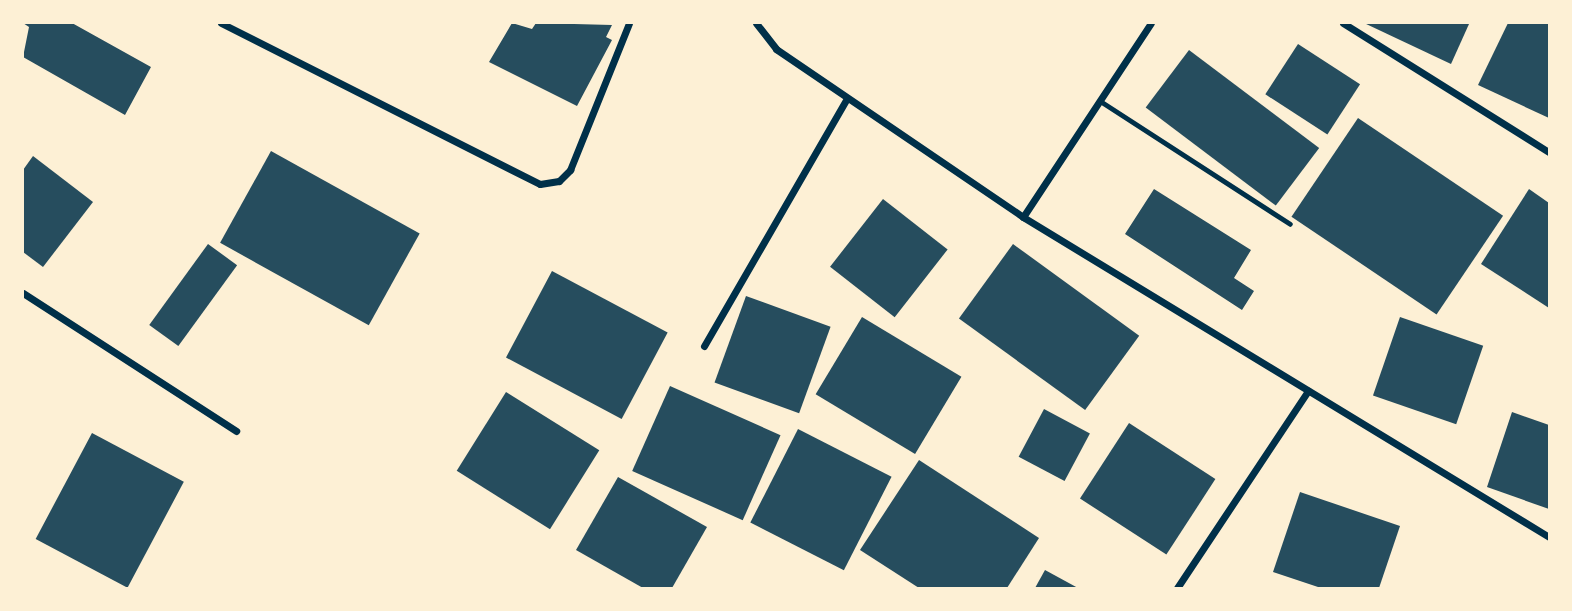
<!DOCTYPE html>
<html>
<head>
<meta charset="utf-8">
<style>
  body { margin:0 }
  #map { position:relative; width:1572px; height:611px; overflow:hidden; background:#fdf0d5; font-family:"Varela Round",sans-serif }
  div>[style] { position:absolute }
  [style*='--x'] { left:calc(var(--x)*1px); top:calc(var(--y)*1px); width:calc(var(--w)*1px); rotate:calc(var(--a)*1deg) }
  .building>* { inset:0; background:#264d5e; transform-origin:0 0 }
  .service>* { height:5px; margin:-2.5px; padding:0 2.5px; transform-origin:2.5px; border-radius:2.5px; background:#003049 }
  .minor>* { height:7px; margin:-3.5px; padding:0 3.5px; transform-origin:3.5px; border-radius:3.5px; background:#003049 }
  span { translate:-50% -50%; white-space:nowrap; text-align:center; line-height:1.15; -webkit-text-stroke:5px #fdf0d5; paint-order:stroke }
  .frame { position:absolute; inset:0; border:24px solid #fdf0d5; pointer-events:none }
</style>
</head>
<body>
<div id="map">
  <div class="building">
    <i style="clip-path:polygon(23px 23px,72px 23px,151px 67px,125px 115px,23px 57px,29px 27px)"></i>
    <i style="clip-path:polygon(512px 23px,532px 29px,536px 23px,612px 25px,606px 37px,612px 40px,577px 106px,489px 62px)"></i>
    <i style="clip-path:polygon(1364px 23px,1466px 23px,1469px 24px,1451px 64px)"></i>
    <i style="clip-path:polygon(1508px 23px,1549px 23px,1549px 118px,1478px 85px)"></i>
    <i style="left:1298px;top:44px;width:74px;height:60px;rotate:33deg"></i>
    <i style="left:1189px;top:50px;width:163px;height:72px;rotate:37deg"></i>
    <i style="left:1358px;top:118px;width:175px;height:119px;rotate:34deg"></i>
    <i style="left:271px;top:151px;width:170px;height:105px;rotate:29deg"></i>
    <i style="clip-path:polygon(33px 156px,93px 202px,43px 267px,23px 252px,23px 170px)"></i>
    <i style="clip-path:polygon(1154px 189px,1251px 250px,1234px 278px,1254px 291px,1242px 310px,1125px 234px)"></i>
    <i style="clip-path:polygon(1529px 189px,1549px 203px,1549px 308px,1481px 264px)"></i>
    <i style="left:883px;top:199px;width:82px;height:86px;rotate:38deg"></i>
    <i style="left:208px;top:244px;width:36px;height:100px;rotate:36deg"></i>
    <i style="left:1013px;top:244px;width:156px;height:92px;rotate:36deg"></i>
    <i style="left:552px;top:271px;width:131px;height:98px;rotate:28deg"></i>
    <i style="left:746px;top:296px;width:90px;height:92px;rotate:20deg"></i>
    <i style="left:862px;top:317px;width:116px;height:90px;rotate:31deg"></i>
    <i style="left:1400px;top:317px;width:88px;height:83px;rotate:19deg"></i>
    <i style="left:670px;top:386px;width:121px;height:93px;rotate:24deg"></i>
    <i style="left:506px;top:392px;width:110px;height:93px;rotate:32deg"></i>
    <i style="left:1044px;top:409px;width:52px;height:54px;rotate:28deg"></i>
    <i style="clip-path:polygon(1512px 412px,1549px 425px,1549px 509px,1487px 487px)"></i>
    <i style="left:1129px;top:423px;width:103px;height:90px;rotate:33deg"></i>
    <i style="left:798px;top:429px;width:105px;height:105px;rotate:27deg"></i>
    <i style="left:92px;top:433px;width:104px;height:120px;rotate:28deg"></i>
    <i style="clip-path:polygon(919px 460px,1039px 538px,1007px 588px,919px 588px,860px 550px)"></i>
    <i style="clip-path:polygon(618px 477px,707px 527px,672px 588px,643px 588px,576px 550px)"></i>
    <i style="clip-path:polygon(1300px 492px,1400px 526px,1379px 588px,1321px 588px,1273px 572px)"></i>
    <i style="clip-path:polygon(1045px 570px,1078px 588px,1035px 588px)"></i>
  </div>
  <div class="service">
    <i style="--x:1100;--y:101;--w:226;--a:32.9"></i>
  </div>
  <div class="minor">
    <i style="--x:221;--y:23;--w:357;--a:26.8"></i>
    <i style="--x:540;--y:184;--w:19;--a:-9"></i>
    <i style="--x:559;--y:181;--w:16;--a:-45"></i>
    <i style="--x:570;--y:170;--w:158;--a:-68.1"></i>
    <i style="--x:756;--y:23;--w:33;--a:52"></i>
    <i style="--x:776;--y:49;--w:299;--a:34.2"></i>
    <i style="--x:1023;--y:217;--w:616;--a:31.31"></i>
    <i style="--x:1343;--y:23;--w:243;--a:32.1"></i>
    <i style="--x:1023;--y:217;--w:232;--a:-56.6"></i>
    <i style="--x:23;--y:293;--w:254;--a:32.9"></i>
    <i style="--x:704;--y:346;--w:286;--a:-60"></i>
    <i style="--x:1177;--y:588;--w:237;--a:-56.4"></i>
  </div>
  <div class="frame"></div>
</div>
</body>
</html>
